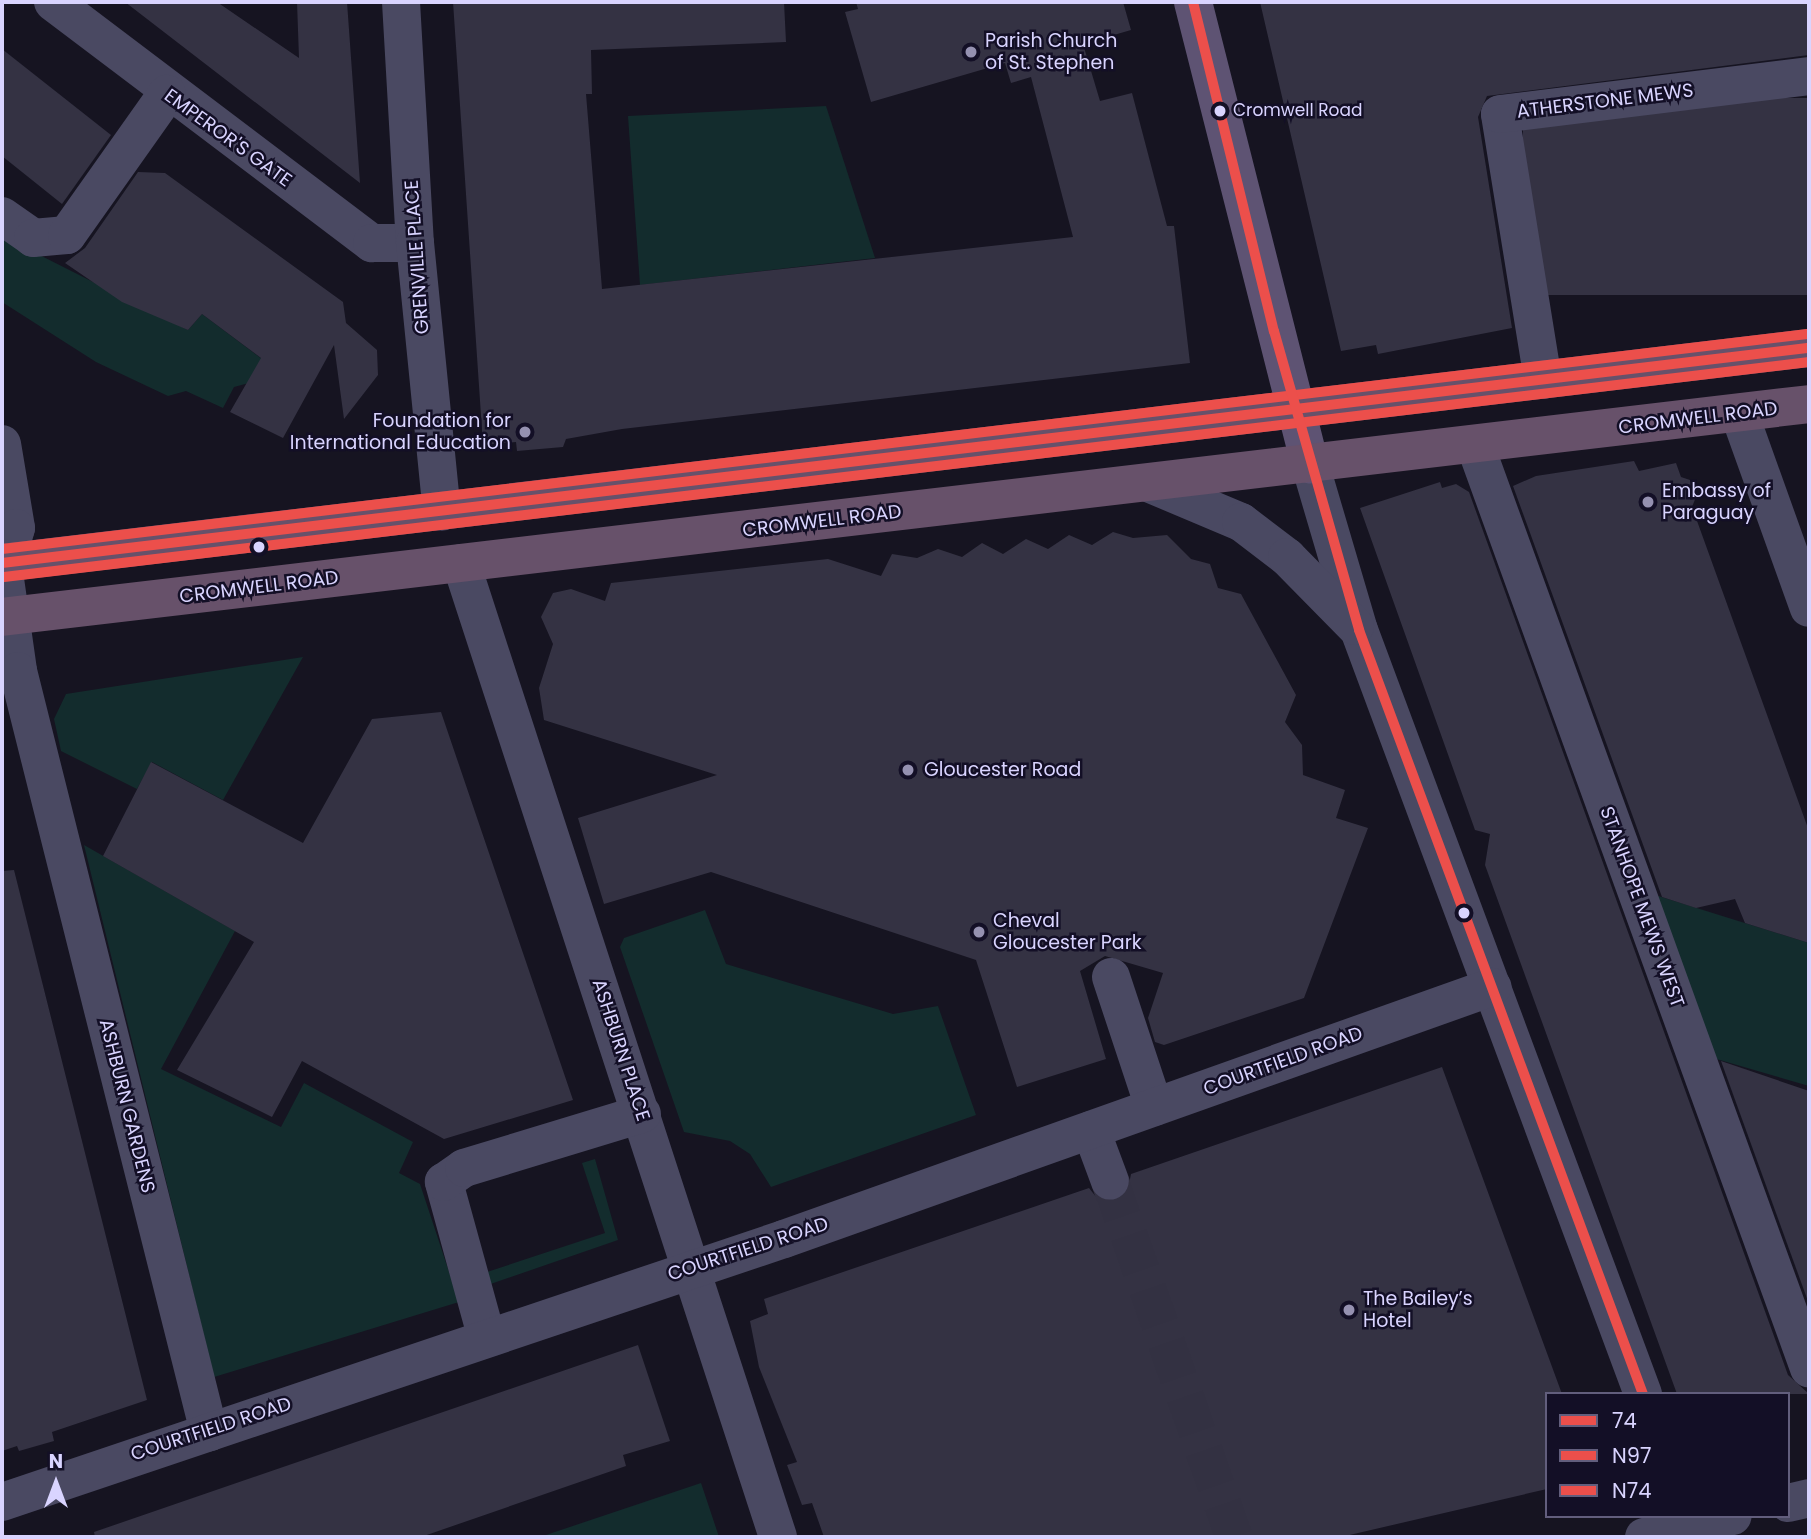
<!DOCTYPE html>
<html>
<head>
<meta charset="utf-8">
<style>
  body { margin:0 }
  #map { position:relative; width:1811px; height:1539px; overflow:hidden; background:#161421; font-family:Poppins,sans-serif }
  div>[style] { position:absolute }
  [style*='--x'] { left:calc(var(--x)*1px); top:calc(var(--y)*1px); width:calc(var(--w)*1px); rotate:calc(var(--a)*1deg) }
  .green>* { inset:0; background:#132c2d }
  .building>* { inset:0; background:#343243; transform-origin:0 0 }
  .minor-tunnel>* { height:38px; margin-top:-19px; transform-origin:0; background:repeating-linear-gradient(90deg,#333142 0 38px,transparent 0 57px) }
  .minor>* { height:38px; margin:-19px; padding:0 19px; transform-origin:19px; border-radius:19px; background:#4a4962 }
  .major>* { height:38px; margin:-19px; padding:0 19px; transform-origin:19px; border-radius:19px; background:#5e5373 }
  .highway>* { height:38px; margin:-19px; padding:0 19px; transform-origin:19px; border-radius:19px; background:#67516a }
  .bus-1>* { height:10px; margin:-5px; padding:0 5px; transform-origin:5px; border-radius:5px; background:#ec4f4b }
  .bus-2>* { height:10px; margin:-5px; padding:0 5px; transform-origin:5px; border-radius:5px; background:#ec4f4b }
  .bus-3>* { height:10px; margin:-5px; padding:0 5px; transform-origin:5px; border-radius:5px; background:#ec4f4b }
  .bus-4>* { height:10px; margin:-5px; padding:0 5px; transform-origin:5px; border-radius:5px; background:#ec4f4b }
  .dots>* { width:19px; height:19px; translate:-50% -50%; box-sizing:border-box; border:4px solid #130f26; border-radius:50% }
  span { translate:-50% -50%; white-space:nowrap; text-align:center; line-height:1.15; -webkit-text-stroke:5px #130f26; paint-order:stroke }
  .bus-label { font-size:17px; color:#d9d4ff }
  .left { translate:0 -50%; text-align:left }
  .poi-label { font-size:19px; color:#d9d4ff }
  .right { translate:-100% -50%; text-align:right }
  .street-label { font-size:19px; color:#d9d4ff }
  .frame { position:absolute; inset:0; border:4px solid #d9d4ff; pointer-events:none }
  .legend { position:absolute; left:1545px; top:1392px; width:245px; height:126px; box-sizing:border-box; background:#130f26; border:2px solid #625e7d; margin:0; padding:9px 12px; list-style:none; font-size:21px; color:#d9d4ff }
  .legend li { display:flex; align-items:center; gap:14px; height:35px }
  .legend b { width:35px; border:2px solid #625e7d }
  .north { position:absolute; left:21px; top:1448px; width:70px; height:70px; -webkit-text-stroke:5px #130f26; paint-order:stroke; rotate:0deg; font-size:19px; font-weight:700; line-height:28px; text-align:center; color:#d9d4ff }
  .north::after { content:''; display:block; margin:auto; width:24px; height:32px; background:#d9d4ff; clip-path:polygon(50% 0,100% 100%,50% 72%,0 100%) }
</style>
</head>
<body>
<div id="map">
  <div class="green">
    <i style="clip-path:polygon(826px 106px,875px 258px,640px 285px,628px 116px)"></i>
    <i style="clip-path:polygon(2px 236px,188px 330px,202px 314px,282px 374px,234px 387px,223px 408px,186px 391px,168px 396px,96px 362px,2px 302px)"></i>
    <i style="clip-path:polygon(303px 657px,223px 800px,152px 762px,137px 789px,61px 751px,54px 719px,66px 694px)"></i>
    <i style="clip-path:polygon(84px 845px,235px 931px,161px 1069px,281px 1127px,304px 1083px,413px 1142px,399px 1173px,420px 1184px,459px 1302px,214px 1377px)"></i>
    <i style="clip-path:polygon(1655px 895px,1809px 943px,1809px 1086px,1713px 1058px)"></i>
    <i style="clip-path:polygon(705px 910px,726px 964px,893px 1014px,938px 1006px,976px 1115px,771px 1187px,750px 1154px,730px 1141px,684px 1132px,620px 947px,624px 938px)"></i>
    <i style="clip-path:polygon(595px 1159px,618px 1240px,482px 1287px,478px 1275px,605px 1233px,582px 1163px)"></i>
    <i style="clip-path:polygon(701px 1483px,719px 1537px,540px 1537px)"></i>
  </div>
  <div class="building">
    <i style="clip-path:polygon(125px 2px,217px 2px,299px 58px,297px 2px,347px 2px,360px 183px)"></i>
    <i style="clip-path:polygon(453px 2px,784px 2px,786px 42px,591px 50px,592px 94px,586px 94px,602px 289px,1073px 237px,1031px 77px,1011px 83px,1005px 63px,871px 102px,845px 12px,858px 9px,856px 2px,1123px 2px,1131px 30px,1083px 44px,1100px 101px,1132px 93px,1167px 226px,1174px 226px,1190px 363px,622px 429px,566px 439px,563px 447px,517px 451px,516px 442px,483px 445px)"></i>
    <i style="clip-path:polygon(1260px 2px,1809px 2px,1809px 55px,1487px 96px,1478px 117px,1512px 328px,1378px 354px,1376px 345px,1341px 351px)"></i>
    <i style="clip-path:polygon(2px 49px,111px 135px,62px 204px,2px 156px)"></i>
    <i style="left:1809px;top:98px;width:197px;height:286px;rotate:90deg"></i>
    <i style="clip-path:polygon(138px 172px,165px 173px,343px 302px,346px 323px,377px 350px,378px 375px,344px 419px,334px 345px,283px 438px,230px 412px,261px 358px,202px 314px,188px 330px,122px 302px,65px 263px,85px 248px)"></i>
    <i style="clip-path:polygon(1634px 461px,1639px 471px,1676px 463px,1681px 477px,1690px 480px,1696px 497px,1692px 507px,1809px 831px,1809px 943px,1745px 923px,1735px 899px,1696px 908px,1662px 897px,1513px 486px,1536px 476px)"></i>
    <i style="clip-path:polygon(1440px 482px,1442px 488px,1456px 484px,1469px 492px,1788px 1375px,1809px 1394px,1677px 1394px,1485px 865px,1490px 834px,1475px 830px,1360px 508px)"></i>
    <i style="clip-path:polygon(1113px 532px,1133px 538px,1167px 535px,1191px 559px,1210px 564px,1218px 588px,1241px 594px,1296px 695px,1285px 722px,1302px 745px,1303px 775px,1345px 790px,1336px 818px,1368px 828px,1304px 998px,1164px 1045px,1155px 1042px,1148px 1018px,1163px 973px,1105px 956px,1080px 971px,1106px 1059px,1017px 1087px,976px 960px,711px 872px,604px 904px,578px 818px,717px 775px,544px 720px,539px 688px,553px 644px,541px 617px,553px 593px,571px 589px,605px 601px,611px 583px,828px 559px,881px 576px,892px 554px,917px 558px,938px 549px,962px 557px,982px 543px,1003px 554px,1026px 539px,1048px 549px,1069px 535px,1092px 545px)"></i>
    <i style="clip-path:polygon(441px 712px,573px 1100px,444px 1139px,302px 1061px,272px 1117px,177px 1070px,254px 942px,103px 856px,151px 762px,303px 843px,372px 719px)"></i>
    <i style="clip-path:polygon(14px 870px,147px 1400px,52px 1432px,54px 1441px,19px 1451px,17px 1446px,2px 1451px,2px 871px)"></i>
    <i style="clip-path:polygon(1721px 1061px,1809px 1091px,1809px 1304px)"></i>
    <i style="clip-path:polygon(1442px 1067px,1562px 1394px,1547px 1394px,1547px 1489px,1341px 1537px,824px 1537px,812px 1503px,802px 1505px,787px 1465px,797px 1462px,759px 1367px,750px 1321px,768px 1314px,764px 1299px,1089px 1188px,1097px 1198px,1117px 1202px,1127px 1194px,1131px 1174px)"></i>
    <i style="clip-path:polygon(638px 1345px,670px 1441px,623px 1455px,626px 1466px,421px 1537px,95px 1537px,94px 1532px)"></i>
  </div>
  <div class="minor-tunnel">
    <i style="--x:1110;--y:1181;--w:377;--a:70.8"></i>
  </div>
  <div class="minor">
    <i style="--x:53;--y:2;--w:400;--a:37.1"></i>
    <i style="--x:372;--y:243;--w:43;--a:0"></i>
    <i style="--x:401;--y:2;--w:241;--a:86.7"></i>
    <i style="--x:415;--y:243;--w:270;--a:84.3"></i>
    <i style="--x:2;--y:216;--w:38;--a:35"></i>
    <i style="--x:33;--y:238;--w:34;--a:-5"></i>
    <i style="--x:67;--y:235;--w:173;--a:-54.7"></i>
    <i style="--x:1543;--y:380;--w:269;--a:-99.2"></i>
    <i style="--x:1500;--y:114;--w:311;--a:-7"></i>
    <i style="--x:1739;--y:413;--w:207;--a:70.3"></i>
    <i style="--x:2;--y:444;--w:85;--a:80.5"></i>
    <i style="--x:16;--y:528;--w:36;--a:106"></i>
    <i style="--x:1475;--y:445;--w:982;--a:70.11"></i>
    <i style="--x:1310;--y:464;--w:173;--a:73.6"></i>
    <i style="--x:1359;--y:630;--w:815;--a:69.61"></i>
    <i style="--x:1148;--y:483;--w:101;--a:22.8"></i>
    <i style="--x:1241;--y:522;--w:58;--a:37.3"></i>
    <i style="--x:1287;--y:557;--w:97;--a:45.4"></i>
    <i style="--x:2;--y:558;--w:114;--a:81.9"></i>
    <i style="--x:18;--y:671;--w:785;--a:75.91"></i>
    <i style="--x:461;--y:563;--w:1024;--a:71.97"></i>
    <i style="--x:1111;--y:977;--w:137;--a:71.7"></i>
    <i style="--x:1091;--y:1130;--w:54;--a:69.6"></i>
    <i style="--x:486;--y:1335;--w:159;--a:-105.4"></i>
    <i style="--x:444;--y:1182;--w:24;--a:-35"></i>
    <i style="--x:464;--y:1168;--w:186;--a:-16.9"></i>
    <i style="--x:2;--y:1502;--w:825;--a:-18.59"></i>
    <i style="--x:784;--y:1239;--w:752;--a:-19.59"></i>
    <i style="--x:1788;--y:1503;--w:22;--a:-13"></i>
    <i style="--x:1644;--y:1537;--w:91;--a:-13.3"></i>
  </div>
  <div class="major">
    <i style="--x:1193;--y:2;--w:477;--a:75.8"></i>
  </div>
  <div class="highway">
    <i style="--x:2;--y:563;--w:1820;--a:-6.79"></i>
    <i style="--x:2;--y:617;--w:1820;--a:-6.72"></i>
  </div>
  <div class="bus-1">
    <i style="--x:2;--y:563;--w:1820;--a:-6.79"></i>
  </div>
  <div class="bus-2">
    <i style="--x:4;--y:577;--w:1818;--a:-6.79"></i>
  </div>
  <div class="bus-3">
    <i style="--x:2;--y:549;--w:1818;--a:-6.79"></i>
  </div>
  <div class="bus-4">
    <i style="--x:1193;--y:2;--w:339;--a:76.2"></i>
    <i style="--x:1274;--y:331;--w:311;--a:74.1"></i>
    <i style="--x:1359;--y:630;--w:815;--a:69.61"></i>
  </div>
  <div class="dots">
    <i style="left:971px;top:52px;background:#9591b1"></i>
    <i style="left:1220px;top:111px;background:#d9d4ff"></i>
    <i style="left:525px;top:432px;background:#9591b1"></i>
    <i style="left:1648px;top:502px;background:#9591b1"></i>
    <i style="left:259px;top:547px;background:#d9d4ff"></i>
    <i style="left:908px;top:770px;background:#9591b1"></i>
    <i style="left:1464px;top:913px;background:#d9d4ff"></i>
    <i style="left:979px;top:932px;background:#9591b1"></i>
    <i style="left:1349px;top:1310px;background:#9591b1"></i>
  </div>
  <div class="bus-label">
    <span class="left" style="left:1233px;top:111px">Cromwell Road</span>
  </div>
  <div class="poi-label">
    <span class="left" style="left:985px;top:52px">Parish Church<br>of St. Stephen</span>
    <span class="right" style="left:511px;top:432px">Foundation for<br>International Education</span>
    <span class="left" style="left:1662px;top:502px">Embassy of<br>Paraguay</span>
    <span class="left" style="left:924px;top:770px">Gloucester Road</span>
    <span class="left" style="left:993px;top:932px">Cheval<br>Gloucester Park</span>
    <span class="left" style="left:1363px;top:1310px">The Bailey’s<br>Hotel</span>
  </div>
  <div class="street-label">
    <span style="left:1605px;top:101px;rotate:-7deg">ATHERSTONE MEWS</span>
    <span style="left:228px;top:138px;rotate:36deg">EMPEROR'S GATE</span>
    <span style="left:417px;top:257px;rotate:-94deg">GRENVILLE PLACE</span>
    <span style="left:1698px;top:418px;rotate:-7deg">CROMWELL ROAD</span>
    <span style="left:822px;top:521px;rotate:-7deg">CROMWELL ROAD</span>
    <span style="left:259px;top:587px;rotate:-7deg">CROMWELL ROAD</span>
    <span style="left:1642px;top:907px;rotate:70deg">STANHOPE MEWS WEST</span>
    <span style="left:621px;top:1050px;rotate:72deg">ASHBURN PLACE</span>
    <span style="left:1283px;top:1061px;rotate:-20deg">COURTFIELD ROAD</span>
    <span style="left:127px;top:1106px;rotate:76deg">ASHBURN GARDENS</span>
    <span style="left:748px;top:1249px;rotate:-18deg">COURTFIELD ROAD</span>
    <span style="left:211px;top:1429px;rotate:-18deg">COURTFIELD ROAD</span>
  </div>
  <div class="frame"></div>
  <ul class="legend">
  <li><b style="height:9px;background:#ec4f4b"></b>74</li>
  <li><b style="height:9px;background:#ec4f4b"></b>N97</li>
  <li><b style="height:9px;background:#ec4f4b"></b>N74</li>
  </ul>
  <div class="north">N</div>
</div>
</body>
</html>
